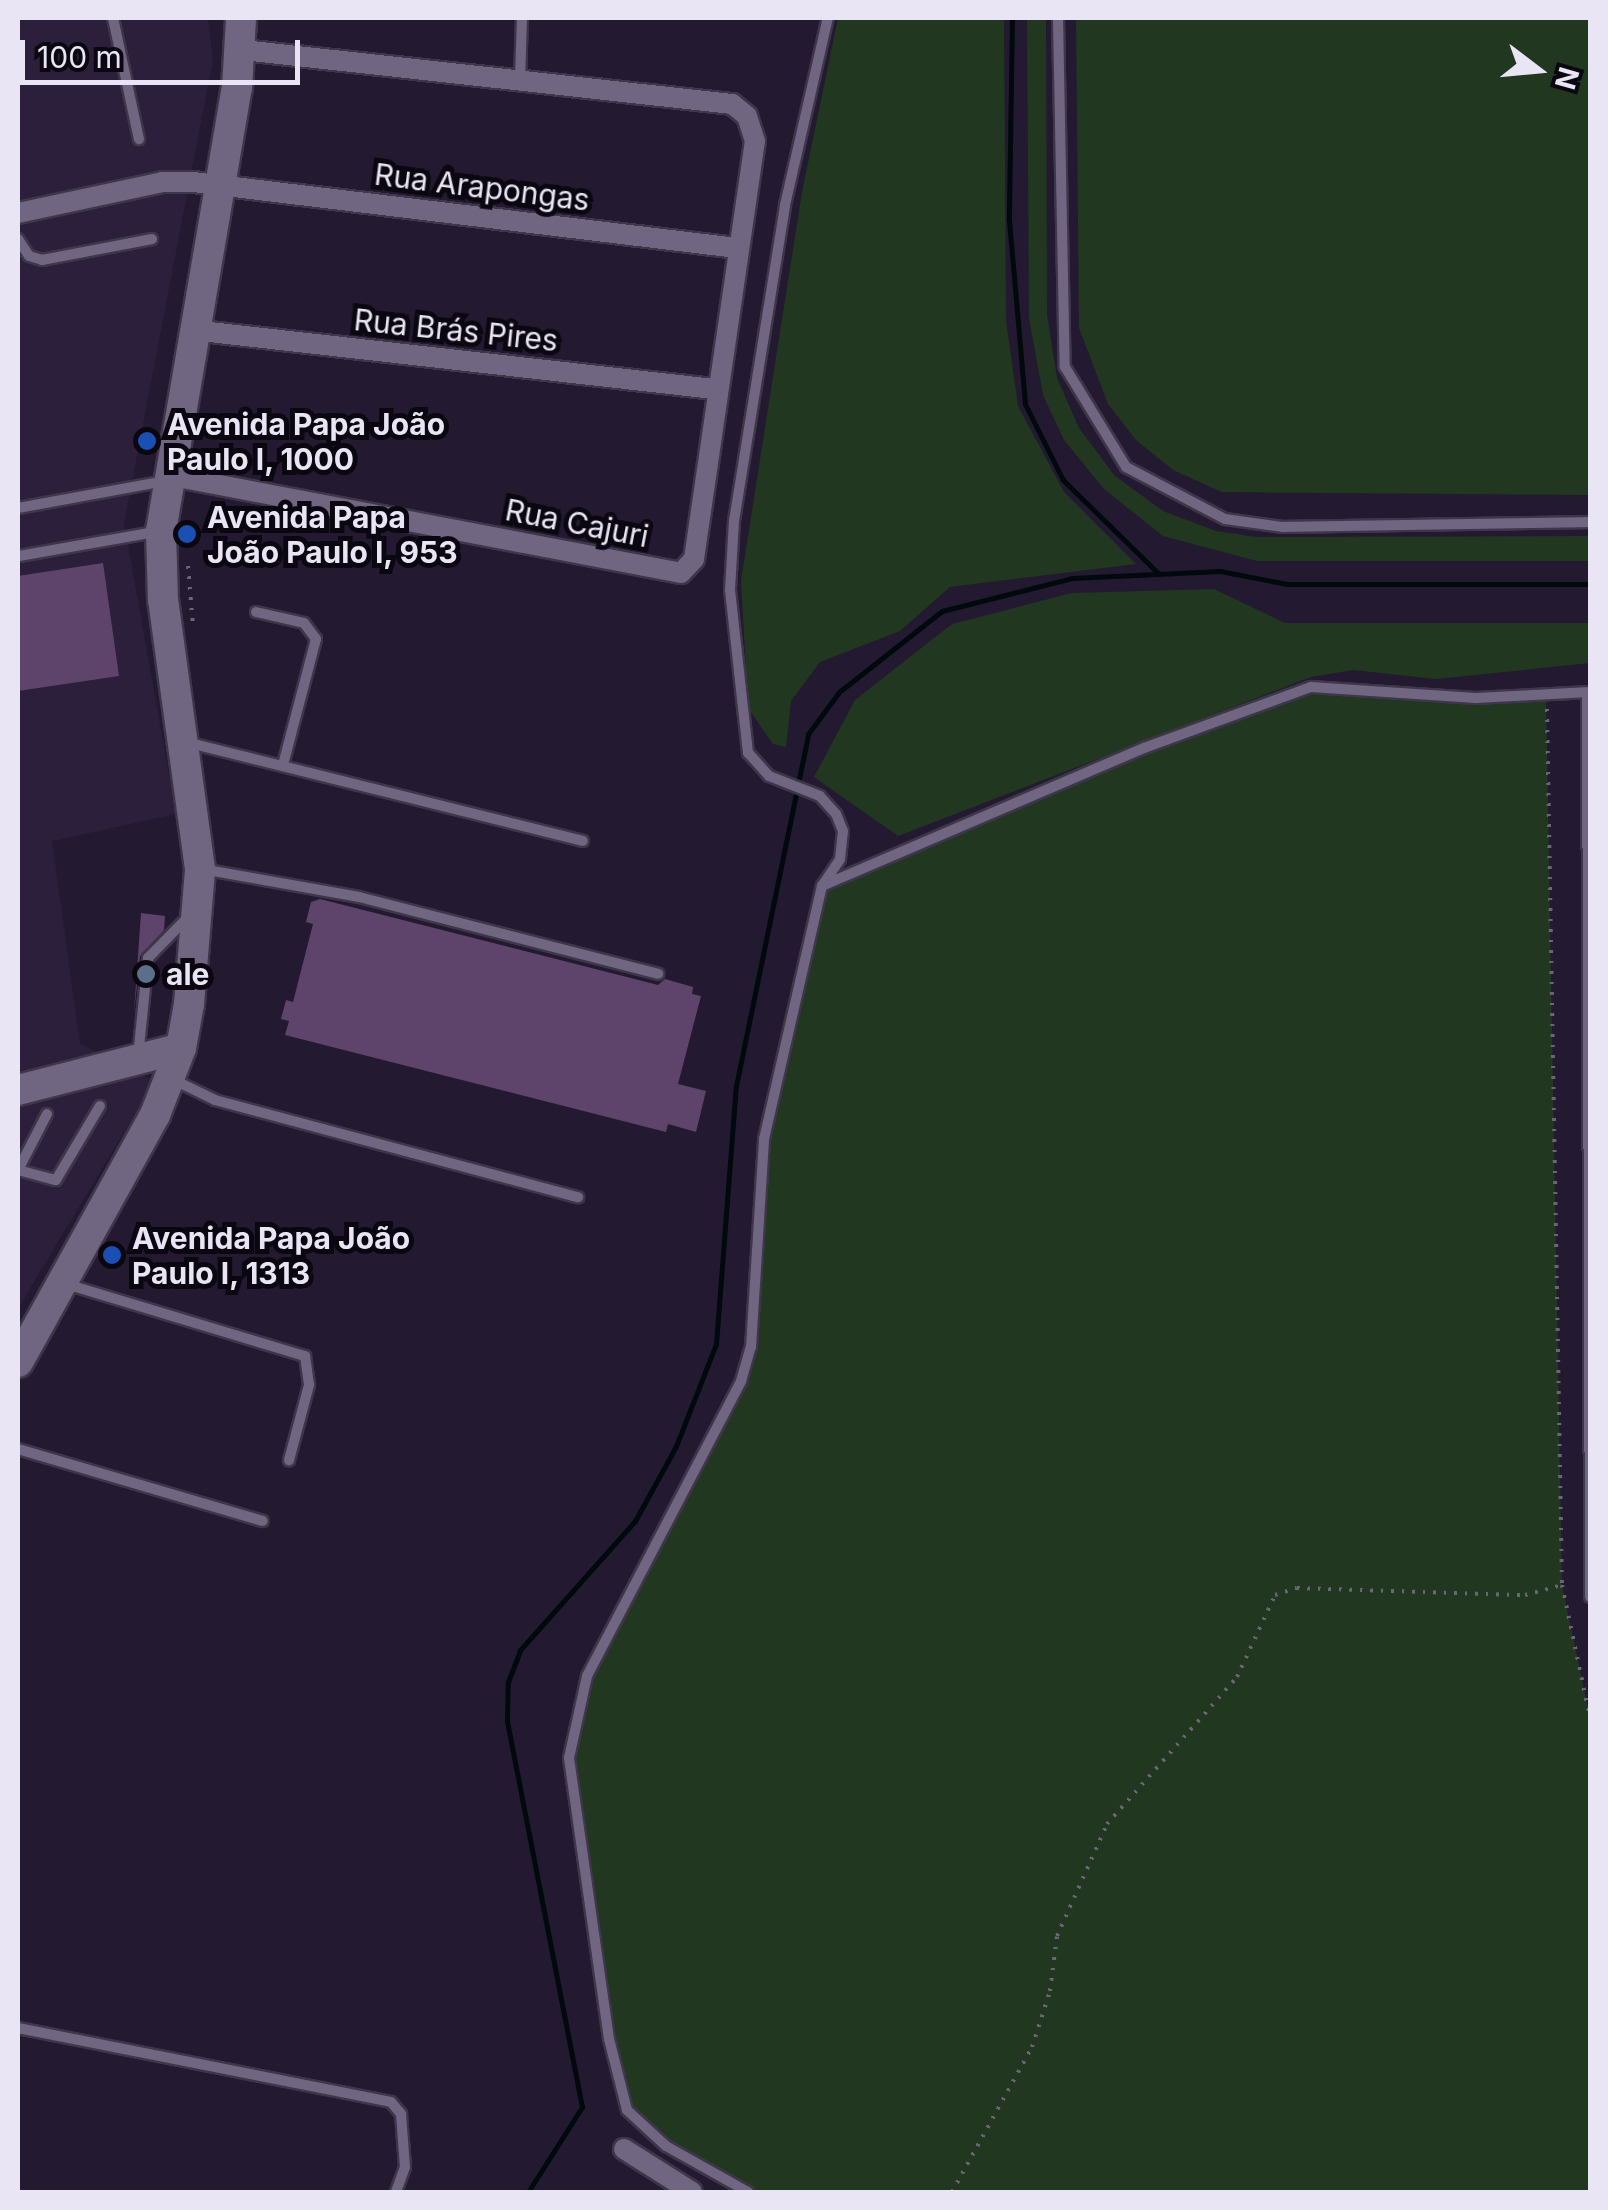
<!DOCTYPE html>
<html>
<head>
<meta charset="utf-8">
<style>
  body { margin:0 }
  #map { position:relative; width:1608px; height:2210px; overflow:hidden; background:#231a31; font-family:Inter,sans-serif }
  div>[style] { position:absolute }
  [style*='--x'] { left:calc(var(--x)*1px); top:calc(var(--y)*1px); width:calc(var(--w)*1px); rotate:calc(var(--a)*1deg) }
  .built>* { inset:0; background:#2b1f3c }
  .green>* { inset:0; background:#213720 }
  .stream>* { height:5px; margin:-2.5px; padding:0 2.5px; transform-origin:2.5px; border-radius:2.5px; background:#00090b }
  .building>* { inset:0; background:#5e446a }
  .path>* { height:4px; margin-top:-2px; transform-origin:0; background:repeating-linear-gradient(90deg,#6c6478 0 2.5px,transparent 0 10.5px) }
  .roads { filter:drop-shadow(2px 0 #3e3649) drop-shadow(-2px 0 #3e3649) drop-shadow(0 2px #3e3649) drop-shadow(0 -2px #3e3649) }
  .lane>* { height:10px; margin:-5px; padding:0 5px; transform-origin:5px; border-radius:5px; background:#706682 }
  .street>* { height:20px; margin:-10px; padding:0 10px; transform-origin:10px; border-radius:10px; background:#706682 }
  .secondary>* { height:30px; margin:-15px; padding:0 15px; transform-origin:15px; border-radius:15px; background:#706682 }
  .dots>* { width:28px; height:28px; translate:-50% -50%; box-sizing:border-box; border:5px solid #0b0711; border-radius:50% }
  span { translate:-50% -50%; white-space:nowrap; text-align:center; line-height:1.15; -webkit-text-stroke:10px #0b0711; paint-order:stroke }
  .street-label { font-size:30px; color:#eae5f5 }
  .poi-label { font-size:30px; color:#eae5f5; font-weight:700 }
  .left { translate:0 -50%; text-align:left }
  .frame { position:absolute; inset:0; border:20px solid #eae5f5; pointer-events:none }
  .north { position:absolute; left:1488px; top:20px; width:100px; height:100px; -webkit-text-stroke:8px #0b0711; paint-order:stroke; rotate:106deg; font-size:28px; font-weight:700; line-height:40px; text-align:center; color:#eae5f5 }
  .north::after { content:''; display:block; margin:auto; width:35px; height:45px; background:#eae5f5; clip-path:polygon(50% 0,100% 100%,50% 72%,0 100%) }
  .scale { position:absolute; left:20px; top:40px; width:280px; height:45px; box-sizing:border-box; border:5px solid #eae5f5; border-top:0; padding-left:12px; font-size:30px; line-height:35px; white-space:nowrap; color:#eae5f5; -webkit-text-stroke:8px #0b0711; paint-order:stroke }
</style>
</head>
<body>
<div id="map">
  <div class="built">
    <i style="clip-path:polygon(18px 18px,208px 18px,213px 59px,124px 523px,176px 814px,52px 841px,80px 1044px,155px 1081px,18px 1308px)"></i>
  </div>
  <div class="green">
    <i style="clip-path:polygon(838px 18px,1004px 18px,1006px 321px,1018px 406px,1064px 492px,1136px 564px,950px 587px,900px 631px,820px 662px,791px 701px,786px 747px,773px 744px,748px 708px,741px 581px,802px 192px)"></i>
    <i style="clip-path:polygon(1027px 18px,1046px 18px,1047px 315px,1057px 378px,1079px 428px,1115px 476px,1163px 511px,1216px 531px,1256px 537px,1590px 536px,1590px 561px,1257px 561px,1163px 536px,1104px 489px,1064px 440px,1043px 395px,1029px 318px)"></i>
    <i style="clip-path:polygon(1076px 18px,1590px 18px,1590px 495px,1222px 492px,1173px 470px,1136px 440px,1108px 404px,1079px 328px)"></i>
    <i style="clip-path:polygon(1214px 589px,1285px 623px,1590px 623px,1590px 663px,1436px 679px,1353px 670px,1311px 677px,898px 836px,814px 777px,855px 700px,952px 624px,1072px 593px)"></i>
    <i style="clip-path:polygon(1311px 687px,1476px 698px,1546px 694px,1562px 1585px,1590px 1718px,1590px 2192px,748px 2192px,666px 2146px,627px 2110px,570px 1771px,581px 1697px,727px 1414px,751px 1347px,764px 1139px,822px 886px,1144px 748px)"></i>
  </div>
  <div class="stream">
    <i style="--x:1012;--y:18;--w:202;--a:90.9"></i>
    <i style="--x:1009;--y:220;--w:185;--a:85"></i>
    <i style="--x:1025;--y:404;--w:85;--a:63.4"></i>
    <i style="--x:1063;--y:480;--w:134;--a:44.4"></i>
    <i style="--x:528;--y:2192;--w:101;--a:-57.6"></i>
    <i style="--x:582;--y:2107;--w:393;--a:-101"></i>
    <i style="--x:507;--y:1721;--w:39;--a:-89"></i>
    <i style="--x:508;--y:1682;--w:34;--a:-69"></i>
    <i style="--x:520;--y:1650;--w:173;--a:-48.3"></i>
    <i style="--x:635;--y:1521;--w:85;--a:-61.3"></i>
    <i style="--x:676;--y:1446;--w:110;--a:-68.6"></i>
    <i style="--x:716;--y:1344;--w:259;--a:-85.6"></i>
    <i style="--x:736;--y:1086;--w:359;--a:-78.4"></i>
    <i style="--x:808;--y:734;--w:52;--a:-53.6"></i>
    <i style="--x:839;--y:692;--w:131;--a:-38.2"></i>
    <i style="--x:942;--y:611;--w:134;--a:-14.2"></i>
    <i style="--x:1072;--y:578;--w:148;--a:-2.7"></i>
    <i style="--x:1220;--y:571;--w:68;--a:11"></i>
    <i style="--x:1287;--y:584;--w:303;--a:0"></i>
  </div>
  <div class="building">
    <i style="clip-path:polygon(103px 563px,119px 676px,18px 691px,18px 576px)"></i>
    <i style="clip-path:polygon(320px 899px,658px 985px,665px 979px,693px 987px,692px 994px,701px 996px,678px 1084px,706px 1091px,696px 1132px,668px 1124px,666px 1132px,285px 1035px,289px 1021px,281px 1019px,286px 1000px,293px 1002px,313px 924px,306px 922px,311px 902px)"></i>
    <i style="clip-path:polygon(141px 913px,165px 916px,164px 930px,140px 956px,134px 1013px)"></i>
  </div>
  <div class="path">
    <i style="--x:188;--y:566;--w:60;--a:85.2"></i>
    <i style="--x:1547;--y:709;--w:876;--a:89.02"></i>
    <i style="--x:1562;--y:1585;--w:136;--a:78.1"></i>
    <i style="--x:952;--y:2192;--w:166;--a:-61.1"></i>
    <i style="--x:1032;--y:2047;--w:59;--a:-72.2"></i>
    <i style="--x:1050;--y:1991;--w:55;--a:-82.7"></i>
    <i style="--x:1057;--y:1936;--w:123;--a:-65.9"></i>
    <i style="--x:1107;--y:1824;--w:196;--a:-48.5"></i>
    <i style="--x:1237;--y:1677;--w:90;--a:-65.1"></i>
    <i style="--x:1275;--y:1595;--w:23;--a:-18"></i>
    <i style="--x:1297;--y:1588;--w:228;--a:1.8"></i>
    <i style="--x:1525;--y:1595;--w:38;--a:-15"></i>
  </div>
  <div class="roads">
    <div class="lane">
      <i style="--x:113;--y:18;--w:124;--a:77.9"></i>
      <i style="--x:1058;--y:18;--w:349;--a:88.9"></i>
      <i style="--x:1065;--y:367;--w:117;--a:58.6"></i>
      <i style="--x:1126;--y:467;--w:112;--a:27.7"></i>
      <i style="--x:1225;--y:519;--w:59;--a:7.9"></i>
      <i style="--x:1283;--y:527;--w:307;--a:-0.9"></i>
      <i style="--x:520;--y:80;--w:62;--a:-88.2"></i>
      <i style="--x:18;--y:239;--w:20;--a:57"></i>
      <i style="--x:29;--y:256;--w:14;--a:17"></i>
      <i style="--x:42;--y:260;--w:112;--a:-10.8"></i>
      <i style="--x:18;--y:508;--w:149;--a:-10.4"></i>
      <i style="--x:19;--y:556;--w:138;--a:-10"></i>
      <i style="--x:256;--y:612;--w:49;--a:12.9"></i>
      <i style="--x:304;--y:623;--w:20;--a:53"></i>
      <i style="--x:316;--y:639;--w:130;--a:104.7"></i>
      <i style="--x:1587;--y:693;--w:904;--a:89.81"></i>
      <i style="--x:186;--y:742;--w:409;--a:14"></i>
      <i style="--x:202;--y:869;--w:159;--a:10.1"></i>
      <i style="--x:359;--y:897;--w:309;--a:14.4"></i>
      <i style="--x:822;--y:886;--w:350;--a:-23.2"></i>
      <i style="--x:1144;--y:748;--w:178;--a:-20.1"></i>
      <i style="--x:1311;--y:687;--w:165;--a:3.8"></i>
      <i style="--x:1476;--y:698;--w:114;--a:-3"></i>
      <i style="--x:138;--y:1057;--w:100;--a:-84.2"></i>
      <i style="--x:148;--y:958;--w:62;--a:-45.7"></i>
      <i style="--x:172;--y:1079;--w:48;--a:26"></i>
      <i style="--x:215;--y:1100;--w:376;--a:15"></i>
      <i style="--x:18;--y:1170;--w:39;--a:15"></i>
      <i style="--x:56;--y:1180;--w:86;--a:-59.3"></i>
      <i style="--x:18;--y:1170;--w:63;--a:-62.6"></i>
      <i style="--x:66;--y:1284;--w:250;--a:16.8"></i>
      <i style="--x:305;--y:1356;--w:29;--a:82"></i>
      <i style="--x:309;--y:1385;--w:78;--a:104.9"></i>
      <i style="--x:18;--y:1449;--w:255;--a:16.4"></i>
      <i style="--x:18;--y:2028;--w:380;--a:11.2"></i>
      <i style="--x:391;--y:2102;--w:16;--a:50"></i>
      <i style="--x:401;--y:2114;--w:53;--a:85.7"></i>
      <i style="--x:405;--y:2167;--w:27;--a:110"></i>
      <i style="--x:748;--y:2192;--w:94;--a:-150.7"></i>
      <i style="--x:666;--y:2146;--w:53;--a:-137.3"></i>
      <i style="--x:627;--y:2110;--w:73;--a:-104.2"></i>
      <i style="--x:609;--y:2039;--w:284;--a:-98.1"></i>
      <i style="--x:569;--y:1758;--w:84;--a:-77.6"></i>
      <i style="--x:587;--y:1676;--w:333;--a:-62.4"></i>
      <i style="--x:741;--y:1381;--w:35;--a:-74"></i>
      <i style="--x:751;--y:1347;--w:208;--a:-86.4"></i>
      <i style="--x:764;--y:1139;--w:260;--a:-77.1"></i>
      <i style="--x:822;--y:886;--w:32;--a:-56"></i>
      <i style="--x:840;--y:859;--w:28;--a:-84"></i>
      <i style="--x:843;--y:831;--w:18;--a:-112"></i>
      <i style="--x:836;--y:814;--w:24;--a:-132"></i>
      <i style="--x:820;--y:796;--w:55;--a:-158.6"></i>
      <i style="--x:769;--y:776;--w:31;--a:-132"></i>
      <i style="--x:748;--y:753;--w:164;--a:-96.3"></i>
      <i style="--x:730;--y:590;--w:69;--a:-86.7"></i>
      <i style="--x:734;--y:521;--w:320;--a:-80.8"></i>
      <i style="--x:785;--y:205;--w:192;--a:-77.1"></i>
    </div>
    <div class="street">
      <i style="--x:18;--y:213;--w:147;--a:-12.1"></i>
      <i style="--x:162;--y:182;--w:31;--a:0"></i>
      <i style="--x:193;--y:182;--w:548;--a:6.92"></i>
      <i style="--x:192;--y:330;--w:525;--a:6.45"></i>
      <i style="--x:167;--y:475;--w:523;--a:10.79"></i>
      <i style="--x:681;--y:573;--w:19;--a:-47"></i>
      <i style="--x:694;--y:559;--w:422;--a:-81.7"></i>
      <i style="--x:755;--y:141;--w:26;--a:-108"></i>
      <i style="--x:747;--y:116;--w:19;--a:-141"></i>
      <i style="--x:732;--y:104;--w:494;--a:-173.7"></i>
      <i style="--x:624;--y:2149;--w:80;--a:32.3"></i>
    </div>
    <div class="secondary">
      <i style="--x:18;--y:1090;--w:168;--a:-14.4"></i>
      <i style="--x:18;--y:1362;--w:282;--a:-61"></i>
      <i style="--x:155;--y:1115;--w:72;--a:-68.8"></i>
      <i style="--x:181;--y:1048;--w:45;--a:-79.7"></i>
      <i style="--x:189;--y:1004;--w:135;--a:-85.3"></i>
      <i style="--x:200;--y:869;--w:272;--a:-97.8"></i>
      <i style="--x:163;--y:600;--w:69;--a:-91.7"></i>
      <i style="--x:161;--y:531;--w:449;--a:-80.3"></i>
      <i style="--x:237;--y:88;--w:70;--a:-86.7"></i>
    </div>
  </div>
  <div class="dots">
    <i style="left:147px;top:441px;background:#1a4fb4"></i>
    <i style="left:187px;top:534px;background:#1a4fb4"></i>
    <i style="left:146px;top:974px;background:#5c6f8a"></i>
    <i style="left:112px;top:1255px;background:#1a4fb4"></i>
  </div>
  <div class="street-label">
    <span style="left:482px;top:187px;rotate:7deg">Rua Arapongas</span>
    <span style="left:456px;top:330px;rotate:6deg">Rua Brás Pires</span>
    <span style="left:577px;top:523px;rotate:11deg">Rua Cajuri</span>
  </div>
  <div class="poi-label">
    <span class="left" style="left:167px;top:441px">Avenida Papa João<br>Paulo I, 1000</span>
    <span class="left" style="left:207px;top:534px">Avenida Papa<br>João Paulo I, 953</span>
    <span class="left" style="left:166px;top:974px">ale</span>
    <span class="left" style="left:132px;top:1255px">Avenida Papa João<br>Paulo I, 1313</span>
  </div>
  <div class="frame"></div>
  <div class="north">N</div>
  <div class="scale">100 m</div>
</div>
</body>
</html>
